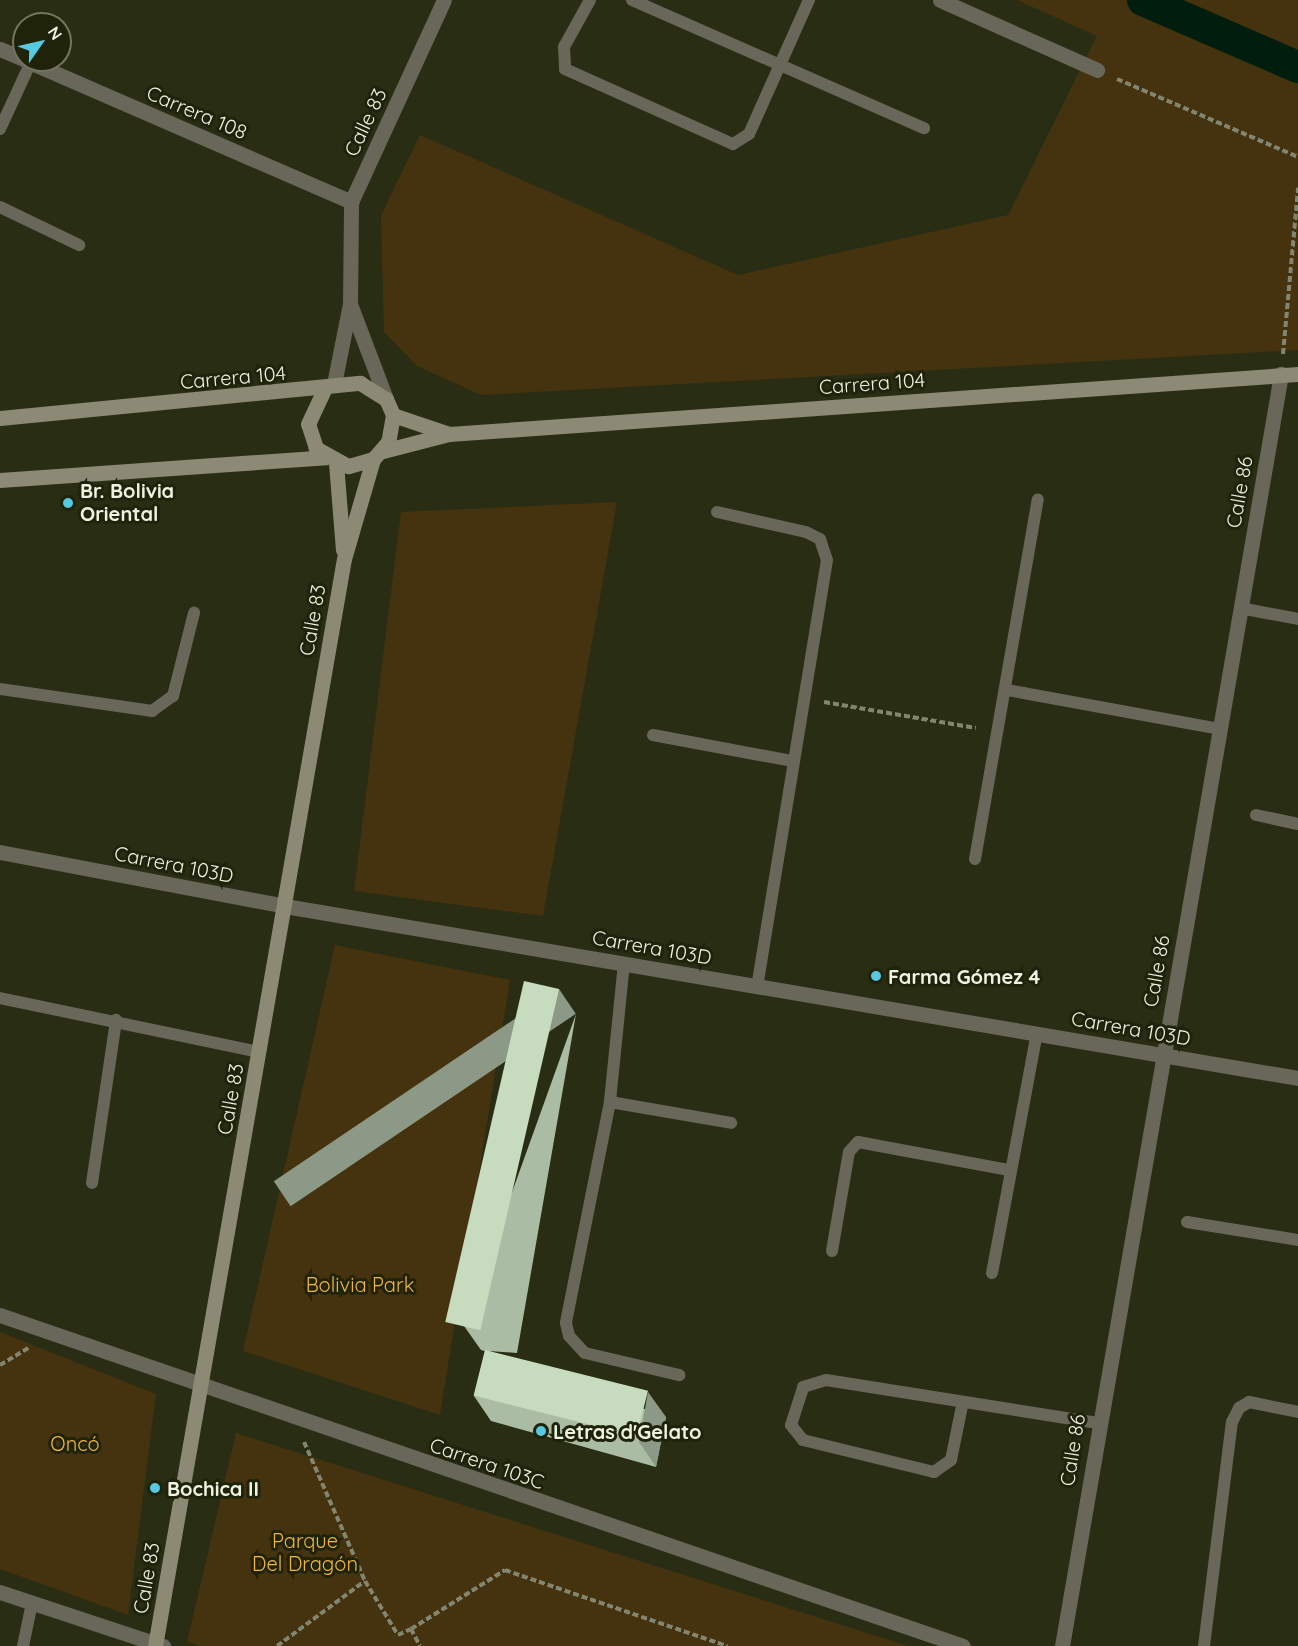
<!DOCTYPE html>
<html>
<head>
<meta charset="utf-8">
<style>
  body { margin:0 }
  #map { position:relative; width:1298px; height:1646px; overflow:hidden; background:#292d13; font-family:Quicksand,sans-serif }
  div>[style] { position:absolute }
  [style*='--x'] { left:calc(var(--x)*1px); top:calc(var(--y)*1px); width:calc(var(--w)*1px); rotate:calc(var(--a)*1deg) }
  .green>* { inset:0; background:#45320f }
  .canal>* { height:32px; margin:-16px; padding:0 16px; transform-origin:16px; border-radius:16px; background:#011d0d }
  .path>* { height:4px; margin-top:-2px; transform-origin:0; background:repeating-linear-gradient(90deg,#828670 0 6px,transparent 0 9px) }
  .lane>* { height:12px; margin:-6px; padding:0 6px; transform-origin:6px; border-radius:6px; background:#69675a }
  .street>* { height:15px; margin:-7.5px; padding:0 7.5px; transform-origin:7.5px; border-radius:7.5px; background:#69675a }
  .secondary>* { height:15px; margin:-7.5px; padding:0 7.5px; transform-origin:7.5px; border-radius:7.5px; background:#8c8975 }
  .wall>* { inset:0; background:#abbca4 }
  .shaded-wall>* { inset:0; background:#8b9986; transform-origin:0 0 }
  .building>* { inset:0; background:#c7dbbf; transform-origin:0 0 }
  .dots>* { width:16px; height:16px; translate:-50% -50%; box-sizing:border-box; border:3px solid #1f230a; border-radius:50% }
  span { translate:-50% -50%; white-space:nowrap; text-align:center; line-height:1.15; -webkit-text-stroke:6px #1f230a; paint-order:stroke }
  .street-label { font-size:20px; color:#eef2e2 }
  .poi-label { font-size:20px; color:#eef2e2; font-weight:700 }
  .left { translate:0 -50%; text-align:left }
  .park-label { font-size:20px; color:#f4b63c }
  .north { position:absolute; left:12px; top:12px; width:60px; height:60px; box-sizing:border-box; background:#1f230a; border:2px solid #727660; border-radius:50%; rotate:56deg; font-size:16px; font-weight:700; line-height:24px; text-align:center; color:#eef2e2 }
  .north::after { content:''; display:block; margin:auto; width:21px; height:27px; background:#55cae0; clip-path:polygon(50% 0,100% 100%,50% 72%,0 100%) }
</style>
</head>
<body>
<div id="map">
  <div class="green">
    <i style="clip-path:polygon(1017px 0,1298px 0,1298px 350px,481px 395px,417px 366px,384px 332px,381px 215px,420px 135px,738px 275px,1008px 215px,1097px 36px)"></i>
    <i style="clip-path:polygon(617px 502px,543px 916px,354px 891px,401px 512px)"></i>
    <i style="clip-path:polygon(335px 945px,510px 980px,440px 1415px,243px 1351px)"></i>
    <i style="clip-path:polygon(0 1332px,156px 1394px,128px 1615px,0 1569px)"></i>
    <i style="clip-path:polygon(236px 1433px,908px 1646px,200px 1646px,187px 1642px)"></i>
  </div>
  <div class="canal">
    <i style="--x:1143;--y:0;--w:169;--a:23.4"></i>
  </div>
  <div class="path">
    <i style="--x:1117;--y:79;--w:197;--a:23.3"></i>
    <i style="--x:1283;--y:354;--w:167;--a:-84.8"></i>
    <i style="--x:824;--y:702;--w:154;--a:9.7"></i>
    <i style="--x:0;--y:1365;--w:33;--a:-31"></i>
    <i style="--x:304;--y:1442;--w:152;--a:66.3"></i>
    <i style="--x:365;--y:1581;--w:63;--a:58.6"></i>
    <i style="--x:398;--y:1635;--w:14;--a:-25"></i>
    <i style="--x:411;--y:1629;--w:19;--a:62"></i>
    <i style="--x:411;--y:1629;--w:111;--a:-32.1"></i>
    <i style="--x:505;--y:1570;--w:235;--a:18.9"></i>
    <i style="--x:277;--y:1646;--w:109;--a:-36.5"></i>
  </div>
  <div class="lane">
    <i style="--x:590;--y:0;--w:54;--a:119"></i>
    <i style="--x:564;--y:47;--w:22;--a:87"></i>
    <i style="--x:565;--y:69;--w:184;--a:24.1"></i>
    <i style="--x:733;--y:144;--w:19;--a:-32"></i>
    <i style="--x:749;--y:134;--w:147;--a:-65.9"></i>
    <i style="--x:632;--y:0;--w:319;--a:23.7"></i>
    <i style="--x:0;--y:129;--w:74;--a:-65.2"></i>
    <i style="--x:0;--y:207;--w:88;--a:25.7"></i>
    <i style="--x:717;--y:512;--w:91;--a:12.7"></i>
    <i style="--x:806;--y:532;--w:16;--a:27"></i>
    <i style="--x:820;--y:539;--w:22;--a:72"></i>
    <i style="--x:827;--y:560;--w:432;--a:99.3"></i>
    <i style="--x:1240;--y:608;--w:59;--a:10.7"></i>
    <i style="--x:0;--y:689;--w:154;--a:8.2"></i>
    <i style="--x:152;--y:711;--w:26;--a:-36"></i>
    <i style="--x:173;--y:696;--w:86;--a:-75.8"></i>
    <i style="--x:1007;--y:690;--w:217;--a:10.4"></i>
    <i style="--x:653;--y:735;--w:141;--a:10.6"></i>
    <i style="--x:1256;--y:815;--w:43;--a:12.1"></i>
    <i style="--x:975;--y:859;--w:365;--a:-80.1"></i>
    <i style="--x:624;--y:963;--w:140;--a:95.8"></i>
    <i style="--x:610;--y:1102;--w:225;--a:101.3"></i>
    <i style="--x:566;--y:1323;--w:13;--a:77"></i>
    <i style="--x:569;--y:1336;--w:23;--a:47"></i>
    <i style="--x:585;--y:1353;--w:97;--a:13.2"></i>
    <i style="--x:0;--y:998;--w:265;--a:11.8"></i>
    <i style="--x:610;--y:1102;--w:123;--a:9.8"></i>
    <i style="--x:92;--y:1183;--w:165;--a:-81.6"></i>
    <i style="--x:1187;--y:1222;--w:112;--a:9.2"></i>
    <i style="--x:832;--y:1251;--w:100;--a:-80.3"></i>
    <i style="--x:849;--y:1152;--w:13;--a:-48"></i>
    <i style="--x:858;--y:1142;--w:154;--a:10.5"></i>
    <i style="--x:992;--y:1273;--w:244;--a:-79.4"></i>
    <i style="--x:962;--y:1406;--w:55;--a:101.5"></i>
    <i style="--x:951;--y:1460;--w:21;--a:145"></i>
    <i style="--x:934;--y:1472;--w:135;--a:-166.3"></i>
    <i style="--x:803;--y:1440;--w:19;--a:-129"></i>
    <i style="--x:791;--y:1425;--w:40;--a:-72"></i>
    <i style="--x:803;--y:1387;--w:24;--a:-17"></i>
    <i style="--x:826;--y:1380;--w:275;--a:9"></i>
    <i style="--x:23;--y:1646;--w:44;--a:-78.2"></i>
    <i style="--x:1204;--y:1646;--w:226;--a:-82.9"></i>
    <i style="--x:1232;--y:1422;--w:16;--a:-63"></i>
    <i style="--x:1239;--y:1408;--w:12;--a:-31"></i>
    <i style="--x:1249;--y:1402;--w:50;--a:11.5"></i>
  </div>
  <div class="street">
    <i style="--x:940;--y:0;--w:172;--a:24"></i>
    <i style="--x:0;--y:49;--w:26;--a:23"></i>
    <i style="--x:25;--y:60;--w:356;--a:23.5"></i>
    <i style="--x:350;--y:304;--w:102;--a:69.2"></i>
    <i style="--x:334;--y:384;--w:82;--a:-78.7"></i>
    <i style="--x:350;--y:304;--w:102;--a:-89.4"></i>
    <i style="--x:351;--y:202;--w:222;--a:-65.3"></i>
    <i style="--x:0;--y:852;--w:290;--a:10.7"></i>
    <i style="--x:285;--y:906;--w:1027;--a:9.64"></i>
    <i style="--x:0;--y:1315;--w:1018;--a:18.97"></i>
    <i style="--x:0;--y:1592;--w:172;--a:18.3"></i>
    <i style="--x:1062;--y:1646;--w:1291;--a:-80.23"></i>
  </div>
  <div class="secondary">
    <i style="--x:393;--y:415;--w:59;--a:18.7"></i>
    <i style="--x:0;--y:418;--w:362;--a:-5.6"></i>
    <i style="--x:360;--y:383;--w:31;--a:32"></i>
    <i style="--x:386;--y:399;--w:17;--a:66"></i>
    <i style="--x:393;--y:415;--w:27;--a:100"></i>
    <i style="--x:388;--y:442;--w:23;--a:131"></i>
    <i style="--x:373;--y:459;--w:26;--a:164"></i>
    <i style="--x:348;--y:466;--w:37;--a:-151"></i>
    <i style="--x:316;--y:448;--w:25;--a:-108"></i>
    <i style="--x:308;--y:424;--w:38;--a:-65"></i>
    <i style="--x:383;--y:451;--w:68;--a:-14.4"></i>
    <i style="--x:449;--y:434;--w:851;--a:-4.04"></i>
    <i style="--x:336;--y:463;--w:87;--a:85.4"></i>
    <i style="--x:0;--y:480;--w:327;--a:-4"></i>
    <i style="--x:155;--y:1646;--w:1103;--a:-80.14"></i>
    <i style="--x:344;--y:559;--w:104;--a:-73.8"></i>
  </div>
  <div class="wall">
    <i style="clip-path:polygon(576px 1014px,517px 1353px,489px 1351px,666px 1417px,656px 1467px,491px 1421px,474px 1396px,485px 1351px,481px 1350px,464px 1326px)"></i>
  </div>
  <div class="shaded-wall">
    <i style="left:559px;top:989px;width:30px;height:344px;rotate:56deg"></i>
    <i style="clip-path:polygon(648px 1392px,666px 1417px,656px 1467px,639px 1442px)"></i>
  </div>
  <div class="building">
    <i style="left:524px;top:981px;width:36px;height:350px;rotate:13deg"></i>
    <i style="left:485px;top:1350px;width:168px;height:47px;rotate:14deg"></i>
  </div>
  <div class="dots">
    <i style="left:68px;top:503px;background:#55cae0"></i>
    <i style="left:876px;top:976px;background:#55cae0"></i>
    <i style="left:541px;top:1431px;background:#55cae0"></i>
    <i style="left:155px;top:1488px;background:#55cae0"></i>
  </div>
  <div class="street-label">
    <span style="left:197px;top:112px;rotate:23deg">Carrera 108</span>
    <span style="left:365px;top:122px;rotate:-65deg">Calle 83</span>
    <span style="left:233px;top:377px;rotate:-5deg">Carrera 104</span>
    <span style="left:872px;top:383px;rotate:-4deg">Carrera 104</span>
    <span style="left:1239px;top:492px;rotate:-80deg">Calle 86</span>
    <span style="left:312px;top:620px;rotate:-80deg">Calle 83</span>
    <span style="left:174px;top:864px;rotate:11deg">Carrera 103D</span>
    <span style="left:652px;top:947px;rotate:10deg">Carrera 103D</span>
    <span style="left:1156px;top:971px;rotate:-80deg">Calle 86</span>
    <span style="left:1131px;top:1028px;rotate:10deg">Carrera 103D</span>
    <span style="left:230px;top:1099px;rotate:-80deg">Calle 83</span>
    <span style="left:1072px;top:1450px;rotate:-81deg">Calle 86</span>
    <span style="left:487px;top:1463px;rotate:19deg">Carrera 103C</span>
    <span style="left:146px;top:1578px;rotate:-80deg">Calle 83</span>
  </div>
  <div class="poi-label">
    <span class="left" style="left:80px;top:502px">Br. Bolivia<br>Oriental</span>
    <span class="left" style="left:888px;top:976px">Farma Gómez 4</span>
    <span class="left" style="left:553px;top:1431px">Letras d'Gelato</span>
    <span class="left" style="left:167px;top:1488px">Bochica II</span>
  </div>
  <div class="park-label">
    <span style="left:360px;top:1284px">Bolivia Park</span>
    <span style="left:75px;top:1443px">Oncó</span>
    <span style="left:305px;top:1552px">Parque<br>Del Dragón</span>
  </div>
  <div class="north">N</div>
</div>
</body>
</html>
